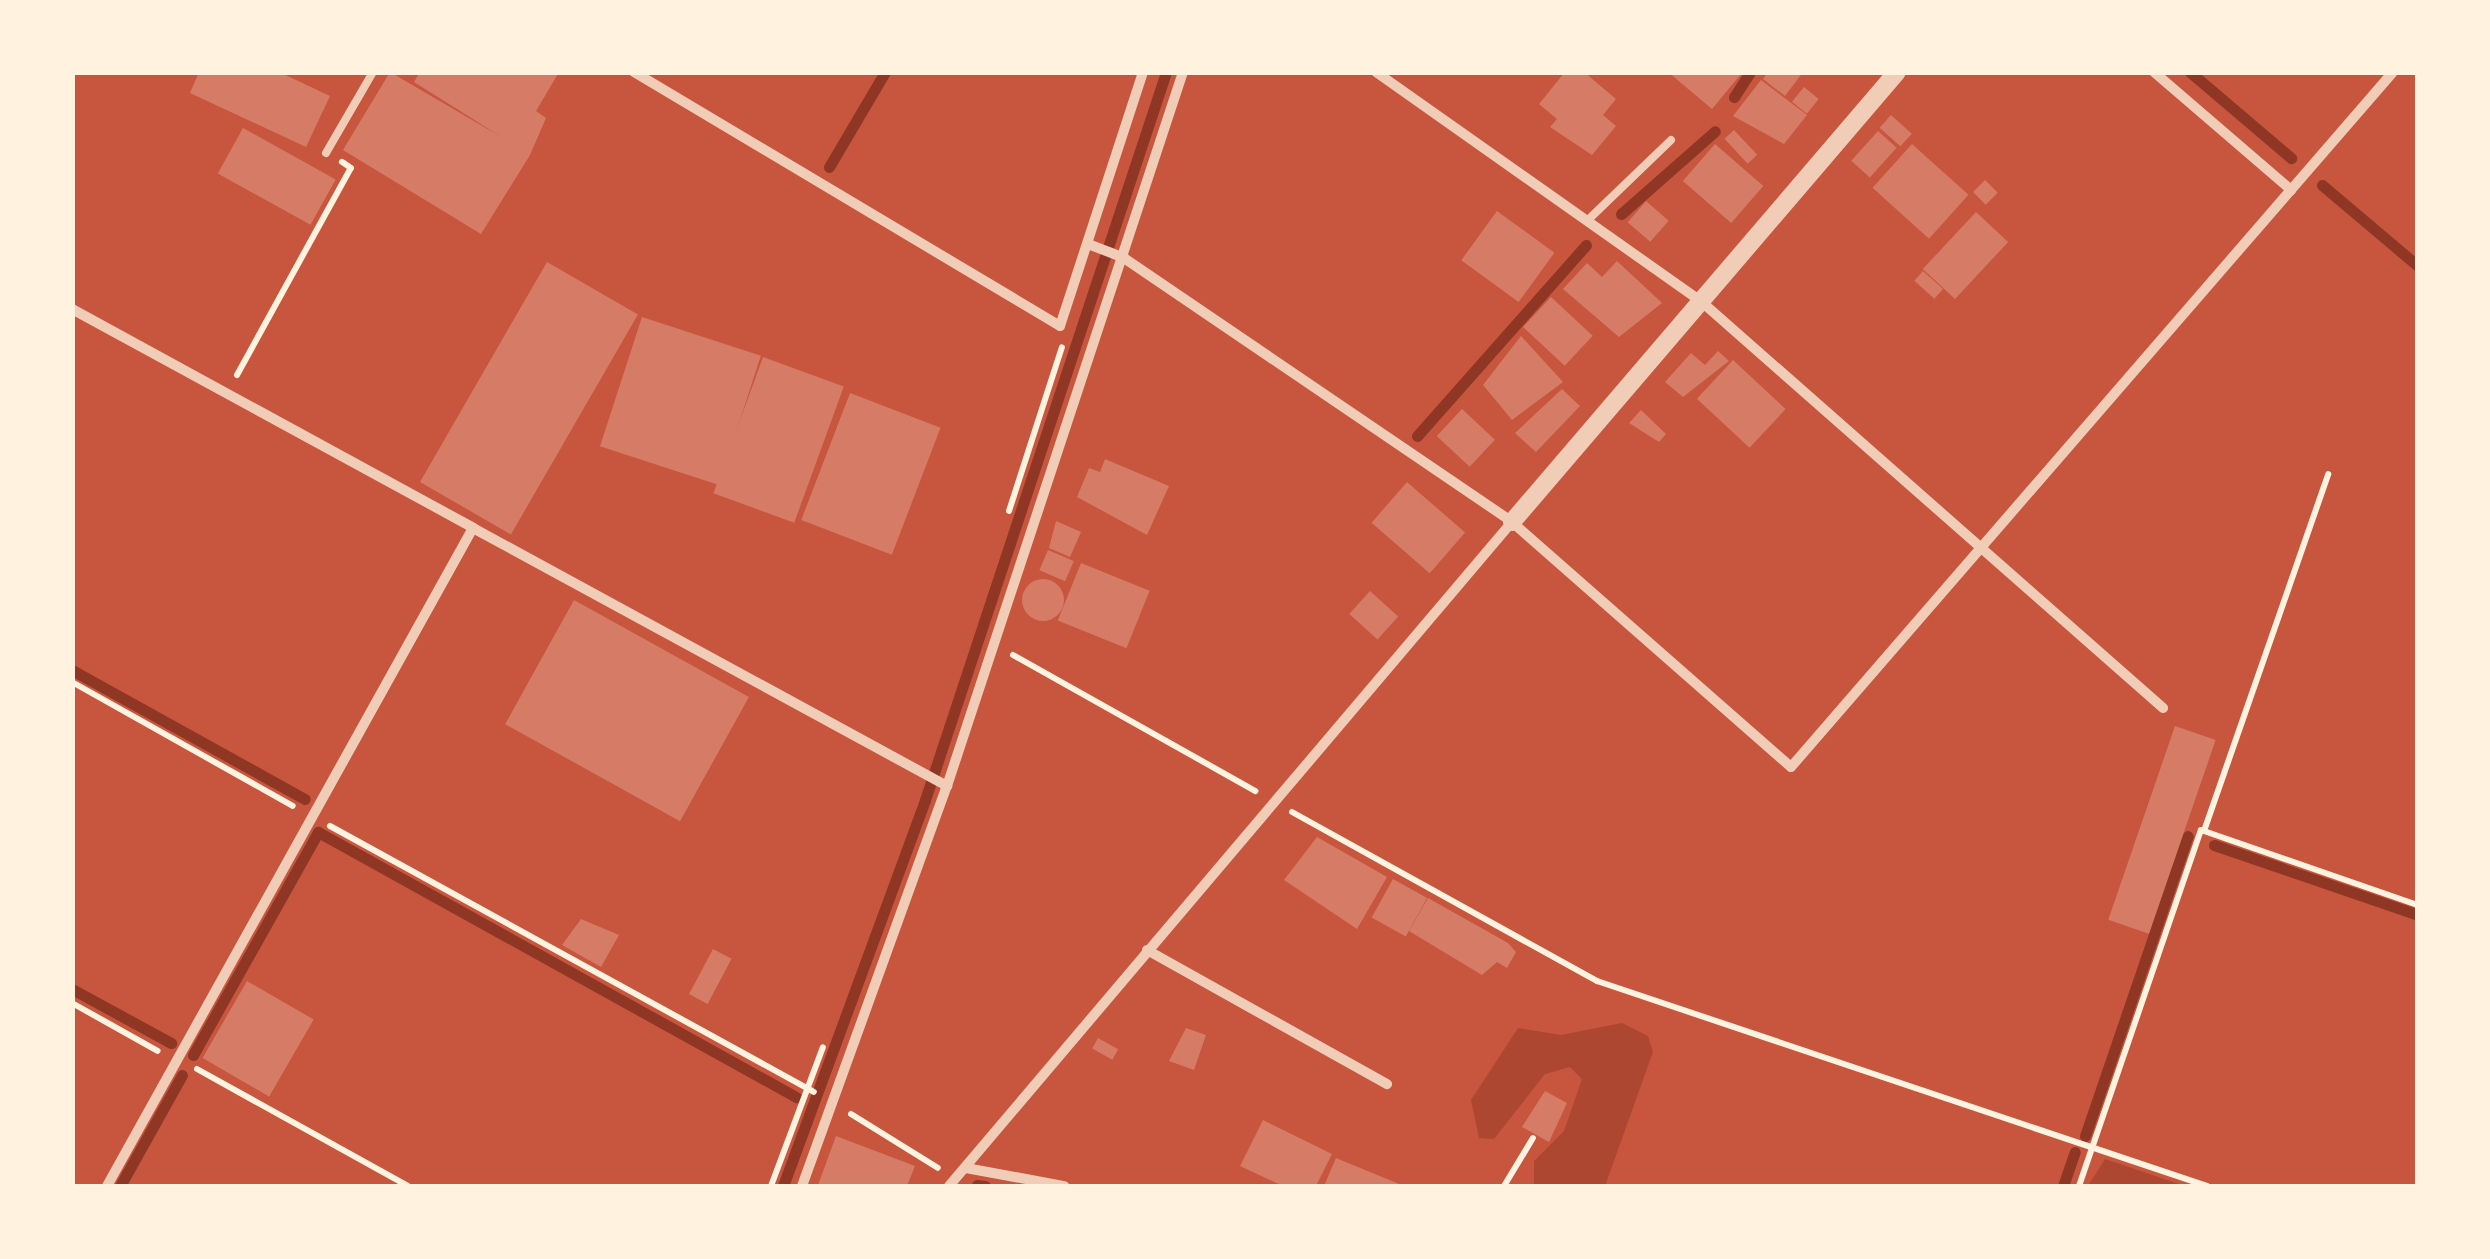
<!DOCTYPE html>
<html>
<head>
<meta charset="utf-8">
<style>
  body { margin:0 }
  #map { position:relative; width:2490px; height:1259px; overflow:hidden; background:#c8553d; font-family:"DM Sans",sans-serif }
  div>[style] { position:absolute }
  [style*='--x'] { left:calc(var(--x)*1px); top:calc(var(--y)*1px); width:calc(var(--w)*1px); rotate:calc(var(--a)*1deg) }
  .green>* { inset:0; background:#ae4732 }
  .stream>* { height:11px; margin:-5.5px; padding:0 5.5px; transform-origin:5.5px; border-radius:5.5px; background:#8f3625 }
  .building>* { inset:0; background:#d67c66; transform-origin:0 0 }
  .round { border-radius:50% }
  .path>* { height:6px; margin:-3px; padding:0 3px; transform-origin:3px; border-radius:3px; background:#fff3e0 }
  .service>* { height:8px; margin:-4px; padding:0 4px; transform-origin:4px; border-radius:4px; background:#f1ccb7 }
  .minor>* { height:10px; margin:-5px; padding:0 5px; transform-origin:5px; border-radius:5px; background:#f1ccb7 }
  .tertiary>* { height:18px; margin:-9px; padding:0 9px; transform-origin:9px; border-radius:9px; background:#f1ccb7 }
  span { translate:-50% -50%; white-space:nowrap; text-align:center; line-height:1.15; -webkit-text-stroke:10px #fff3e0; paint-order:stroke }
  .frame { position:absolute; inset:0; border:75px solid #fff3e0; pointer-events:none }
</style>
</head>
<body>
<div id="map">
  <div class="green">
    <i style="clip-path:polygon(1622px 1023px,1648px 1036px,1653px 1052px,1605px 1186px,1534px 1186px,1534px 1161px,1564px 1131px,1582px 1079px,1570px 1067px,1545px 1074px,1494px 1139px,1479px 1138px,1471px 1100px,1518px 1028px,1561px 1035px)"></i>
    <i style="clip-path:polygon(2105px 1159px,2185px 1186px,2088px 1186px)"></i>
  </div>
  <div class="stream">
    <i style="--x:2190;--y:72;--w:133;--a:40.4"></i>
    <i style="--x:1734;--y:97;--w:30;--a:-57"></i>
    <i style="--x:829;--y:167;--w:110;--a:-59.5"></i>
    <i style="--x:2322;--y:185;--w:126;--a:40.2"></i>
    <i style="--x:1621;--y:214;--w:125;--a:-41.4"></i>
    <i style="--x:1417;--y:436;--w:255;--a:-48.5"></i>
    <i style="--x:72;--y:670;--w:266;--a:29"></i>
    <i style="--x:2214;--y:845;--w:216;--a:18.9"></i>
    <i style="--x:72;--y:989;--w:113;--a:28.6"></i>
    <i style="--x:193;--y:1055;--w:256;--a:-60.7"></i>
    <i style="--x:318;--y:832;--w:547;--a:29"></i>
    <i style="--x:2085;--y:1136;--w:317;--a:-71.1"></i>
    <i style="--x:977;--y:1185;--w:8;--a:7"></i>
    <i style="--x:120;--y:1186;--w:127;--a:-60.8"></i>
    <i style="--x:783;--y:1186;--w:411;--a:-69.8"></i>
    <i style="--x:925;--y:800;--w:767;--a:-71.68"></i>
    <i style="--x:2063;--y:1186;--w:36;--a:-71"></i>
  </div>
  <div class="building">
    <i style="clip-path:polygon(199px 72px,279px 72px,330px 96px,306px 147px,190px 93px)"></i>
    <i style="clip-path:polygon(390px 72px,503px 138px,414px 82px,420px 72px,559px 72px,536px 111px,546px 118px,530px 155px,481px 234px,343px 150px)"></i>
    <i style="clip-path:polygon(1565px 72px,1584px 72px,1616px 99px,1603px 115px,1616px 126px,1592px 155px,1550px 127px,1557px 119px,1539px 104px)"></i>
    <i style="clip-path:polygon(1668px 72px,1739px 72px,1741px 74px,1712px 109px)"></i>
    <i style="clip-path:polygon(1768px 72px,1803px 72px,1785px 96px,1763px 79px)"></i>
    <i style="clip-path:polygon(1761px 80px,1807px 115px,1784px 144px,1733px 116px)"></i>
    <i style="left:1804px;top:87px;width:19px;height:19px;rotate:39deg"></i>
    <i style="left:1891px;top:115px;width:28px;height:17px;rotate:42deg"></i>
    <i style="left:243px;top:128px;width:106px;height:52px;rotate:29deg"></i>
    <i style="left:1734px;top:130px;width:34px;height:13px;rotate:47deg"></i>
    <i style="left:1878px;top:131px;width:25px;height:40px;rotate:42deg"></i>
    <i style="left:1715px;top:144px;width:64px;height:49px;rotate:41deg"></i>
    <i style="left:1912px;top:144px;width:76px;height:59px;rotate:42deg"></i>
    <i style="left:1985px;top:180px;width:18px;height:17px;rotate:45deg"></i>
    <i style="left:1646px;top:201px;width:30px;height:28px;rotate:41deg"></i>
    <i style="left:1497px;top:211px;width:71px;height:61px;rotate:36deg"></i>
    <i style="left:1976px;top:212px;width:44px;height:78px;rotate:43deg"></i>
    <i style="clip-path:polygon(1617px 261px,1662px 303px,1619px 337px,1563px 289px,1587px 263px,1602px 277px)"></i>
    <i style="left:547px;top:262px;width:105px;height:254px;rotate:30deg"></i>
    <i style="left:1923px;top:271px;width:27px;height:13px;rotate:42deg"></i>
    <i style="left:1551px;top:297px;width:57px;height:41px;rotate:43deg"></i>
    <i style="left:642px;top:317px;width:125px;height:136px;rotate:18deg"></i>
    <i style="clip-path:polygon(1521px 336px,1563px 382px,1512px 420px,1483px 385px)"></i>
    <i style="clip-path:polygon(1718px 351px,1729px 361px,1683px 397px,1665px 382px,1691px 353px,1705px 365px)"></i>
    <i style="left:763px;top:357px;width:86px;height:145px;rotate:20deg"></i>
    <i style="left:1733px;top:360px;width:72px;height:53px;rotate:43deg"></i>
    <i style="clip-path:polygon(1562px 389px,1580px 406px,1536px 452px,1515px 433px)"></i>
    <i style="left:850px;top:393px;width:97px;height:136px;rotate:21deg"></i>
    <i style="left:1462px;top:409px;width:45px;height:37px;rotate:43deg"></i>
    <i style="clip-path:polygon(1641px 410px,1666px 434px,1659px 442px,1629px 423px)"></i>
    <i style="clip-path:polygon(1105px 459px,1169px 486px,1147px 535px,1077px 497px,1089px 468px,1100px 472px)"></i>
    <i style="left:1407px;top:482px;width:77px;height:54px;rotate:41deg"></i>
    <i style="clip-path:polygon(1056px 521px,1081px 532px,1070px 557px,1049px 548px)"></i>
    <i style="left:1048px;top:550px;width:28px;height:22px;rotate:23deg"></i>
    <i style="left:1081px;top:563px;width:74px;height:62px;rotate:22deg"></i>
    <i class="round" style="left:1022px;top:579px;width:42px;height:42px"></i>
    <i style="left:1370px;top:591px;width:38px;height:31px;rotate:42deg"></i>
    <i style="left:574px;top:600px;width:200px;height:142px;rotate:29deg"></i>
    <i style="left:2175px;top:726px;width:43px;height:205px;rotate:19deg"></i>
    <i style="clip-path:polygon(1317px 837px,1387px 877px,1357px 929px,1284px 880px)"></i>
    <i style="left:1393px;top:879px;width:39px;height:44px;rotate:29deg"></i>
    <i style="clip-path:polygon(1428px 898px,1508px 943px,1516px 952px,1507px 968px,1497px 962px,1482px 975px,1409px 931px)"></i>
    <i style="clip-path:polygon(581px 919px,619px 935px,601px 967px,562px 945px)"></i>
    <i style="left:713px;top:949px;width:21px;height:51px;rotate:28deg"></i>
    <i style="left:247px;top:981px;width:77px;height:89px;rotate:30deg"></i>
    <i style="clip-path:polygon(1186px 1028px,1206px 1035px,1194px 1070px,1169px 1061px)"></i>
    <i style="left:1098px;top:1038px;width:23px;height:12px;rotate:29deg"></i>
    <i style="clip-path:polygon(1545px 1091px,1567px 1103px,1549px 1142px,1522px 1127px)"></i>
    <i style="clip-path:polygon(1263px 1120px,1332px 1154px,1316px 1186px,1283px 1186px,1240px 1166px)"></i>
    <i style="clip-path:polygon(836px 1136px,915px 1166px,907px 1186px,818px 1185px)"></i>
    <i style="clip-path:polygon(1336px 1158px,1404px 1186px,1324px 1186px)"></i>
  </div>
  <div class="path">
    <i style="--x:237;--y:375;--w:236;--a:-61.2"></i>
    <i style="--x:351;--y:168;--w:11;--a:-146"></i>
    <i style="--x:1009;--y:511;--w:172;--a:-72.1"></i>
    <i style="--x:1013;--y:655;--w:278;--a:29.3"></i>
    <i style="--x:72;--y:682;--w:253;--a:29.3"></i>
    <i style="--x:1292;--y:812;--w:349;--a:29"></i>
    <i style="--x:1597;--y:981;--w:644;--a:18.58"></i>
    <i style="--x:330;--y:826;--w:552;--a:28.79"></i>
    <i style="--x:2204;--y:831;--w:378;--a:-70.8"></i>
    <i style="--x:72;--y:1003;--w:98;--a:29.2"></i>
    <i style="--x:197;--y:1069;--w:241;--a:29"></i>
    <i style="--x:851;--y:1114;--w:102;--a:31.8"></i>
    <i style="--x:771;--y:1186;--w:148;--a:-69.5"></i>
    <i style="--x:1504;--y:1186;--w:56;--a:-58.9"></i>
    <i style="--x:2079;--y:1186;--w:376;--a:-71.1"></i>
    <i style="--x:2201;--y:830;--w:230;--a:19.1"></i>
  </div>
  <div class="service">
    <i style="--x:326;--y:153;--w:94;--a:-59.9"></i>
    <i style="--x:1591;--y:217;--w:111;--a:-43.9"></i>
  </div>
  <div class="minor">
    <i style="--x:634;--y:72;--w:496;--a:30.8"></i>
    <i style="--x:1060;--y:326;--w:267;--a:-71.9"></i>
    <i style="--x:1376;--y:72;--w:400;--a:35.2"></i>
    <i style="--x:1703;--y:303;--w:613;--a:41.36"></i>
    <i style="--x:2154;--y:72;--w:181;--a:40.7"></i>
    <i style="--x:1088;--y:244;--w:39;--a:21"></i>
    <i style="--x:1124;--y:258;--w:469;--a:34.2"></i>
    <i style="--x:1512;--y:522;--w:371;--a:41.3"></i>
    <i style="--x:1791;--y:767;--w:919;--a:-49.1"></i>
    <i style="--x:72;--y:309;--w:457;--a:28.6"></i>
    <i style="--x:1147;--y:950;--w:275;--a:29.2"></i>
    <i style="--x:966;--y:1168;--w:100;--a:10.4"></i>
    <i style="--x:107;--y:1186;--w:753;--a:-60.92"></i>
    <i style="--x:473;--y:528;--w:540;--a:28.56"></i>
    <i style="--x:802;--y:1186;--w:425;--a:-70.1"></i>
    <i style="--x:947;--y:786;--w:752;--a:-71.71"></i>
    <i style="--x:949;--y:1186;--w:871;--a:-49.71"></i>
  </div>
  <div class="tertiary">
    <i style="--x:1512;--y:522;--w:592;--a:-49.45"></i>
  </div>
  <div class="frame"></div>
</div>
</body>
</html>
